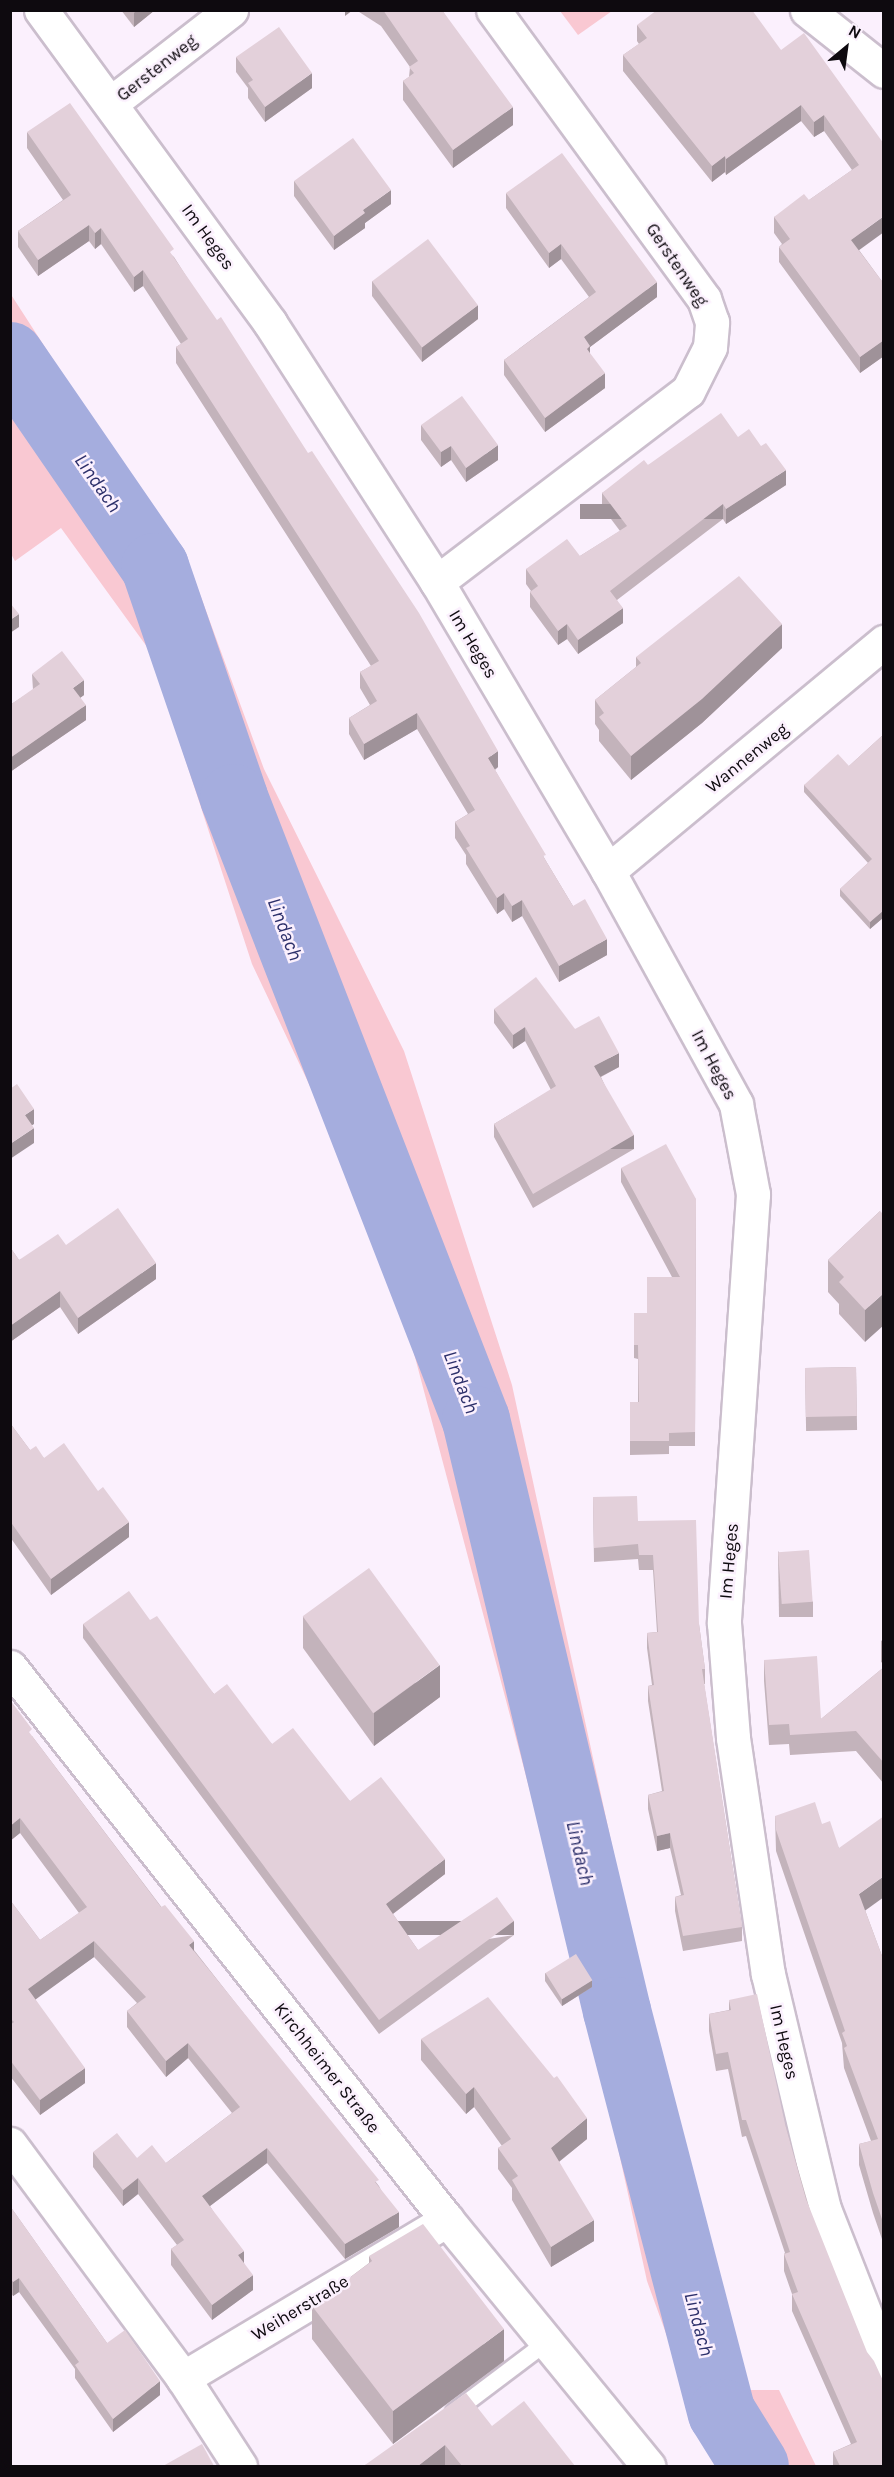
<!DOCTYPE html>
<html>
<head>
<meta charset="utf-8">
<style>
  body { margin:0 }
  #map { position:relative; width:894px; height:2477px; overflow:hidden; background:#fbf0fd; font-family:Karla,sans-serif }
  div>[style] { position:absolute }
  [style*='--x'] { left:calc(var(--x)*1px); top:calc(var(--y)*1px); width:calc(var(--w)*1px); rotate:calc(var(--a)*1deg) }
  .green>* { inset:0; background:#f9c8d2 }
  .river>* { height:68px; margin:-34px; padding:0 34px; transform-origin:34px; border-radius:34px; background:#a5adde }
  .roads { filter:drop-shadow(2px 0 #cbbecd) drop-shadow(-2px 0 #cbbecd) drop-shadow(0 2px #cbbecd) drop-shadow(0 -2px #cbbecd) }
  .service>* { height:16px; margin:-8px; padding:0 8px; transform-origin:8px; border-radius:8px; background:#fff }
  .minor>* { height:33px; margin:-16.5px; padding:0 16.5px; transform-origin:16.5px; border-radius:16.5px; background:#fff }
  .secondary>* { height:33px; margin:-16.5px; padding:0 16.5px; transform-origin:16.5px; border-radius:16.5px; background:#fff }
  .wall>* { inset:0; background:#c3b3bb; transform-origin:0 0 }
  .shaded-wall>* { inset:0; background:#9f9299; transform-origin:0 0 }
  .building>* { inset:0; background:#e3d0da; transform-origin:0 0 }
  span { translate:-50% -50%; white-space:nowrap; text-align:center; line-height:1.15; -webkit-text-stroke:5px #fbf0fd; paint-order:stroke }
  .street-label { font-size:18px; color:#0e0a0f }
  .water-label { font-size:20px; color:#2d306b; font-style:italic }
  .frame { position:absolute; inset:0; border:12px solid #0e0a0f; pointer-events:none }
  .north { position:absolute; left:816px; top:18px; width:60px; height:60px; -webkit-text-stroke:4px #fbf0fd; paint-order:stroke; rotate:29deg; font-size:16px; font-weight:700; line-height:24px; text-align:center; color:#0e0a0f }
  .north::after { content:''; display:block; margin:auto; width:21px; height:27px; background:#0e0a0f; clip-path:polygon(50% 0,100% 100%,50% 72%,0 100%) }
</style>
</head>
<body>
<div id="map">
  <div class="green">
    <i style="clip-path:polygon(560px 11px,612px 11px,578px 35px)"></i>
    <i style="clip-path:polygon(10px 293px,194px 578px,264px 769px,404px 1051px,512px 1385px,623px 1896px,561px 1908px,385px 1244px,252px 964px,150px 651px,61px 528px,15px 561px,11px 554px)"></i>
    <i style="clip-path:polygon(666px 2096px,739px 2390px,779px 2390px,816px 2466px,727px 2466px,702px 2433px,647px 2281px,609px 2107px)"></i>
  </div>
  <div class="river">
    <i style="--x:10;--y:356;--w:256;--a:55.5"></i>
    <i style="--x:155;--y:567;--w:244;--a:71.1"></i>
    <i style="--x:234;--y:798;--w:667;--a:68.74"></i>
    <i style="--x:476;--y:1420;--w:608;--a:76.58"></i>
    <i style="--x:617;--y:2011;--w:415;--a:75.4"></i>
    <i style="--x:722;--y:2413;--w:62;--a:58.1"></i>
  </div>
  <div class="roads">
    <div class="service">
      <i style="--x:454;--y:2412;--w:116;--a:-37"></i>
    </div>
    <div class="minor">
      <i style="--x:41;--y:10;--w:388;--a:53.8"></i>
      <i style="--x:270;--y:323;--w:308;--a:57.2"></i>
      <i style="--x:437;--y:582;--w:336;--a:59.4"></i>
      <i style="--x:608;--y:871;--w:266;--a:61.2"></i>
      <i style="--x:736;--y:1104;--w:92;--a:79.3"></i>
      <i style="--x:753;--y:1194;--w:430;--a:93.9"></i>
      <i style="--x:724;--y:1623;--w:115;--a:85.5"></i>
      <i style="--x:733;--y:1738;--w:239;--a:81.6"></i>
      <i style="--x:768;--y:1974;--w:242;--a:76.6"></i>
      <i style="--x:824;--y:2209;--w:164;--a:68.6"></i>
      <i style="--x:807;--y:10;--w:98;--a:38.4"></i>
      <i style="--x:111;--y:103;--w:152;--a:-37.8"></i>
      <i style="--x:437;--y:582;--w:315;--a:-37.3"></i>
      <i style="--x:688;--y:391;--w:49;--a:-63.4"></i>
      <i style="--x:710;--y:347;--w:25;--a:-85"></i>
      <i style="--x:712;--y:322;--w:24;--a:-109"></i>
      <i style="--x:704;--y:299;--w:358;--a:-126.1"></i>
      <i style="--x:608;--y:871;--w:359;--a:-39.7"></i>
      <i style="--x:10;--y:2144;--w:291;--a:53.5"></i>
      <i style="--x:183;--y:2378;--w:105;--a:57.1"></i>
      <i style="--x:183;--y:2378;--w:308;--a:-30.9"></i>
    </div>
    <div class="secondary">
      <i style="--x:10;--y:1667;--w:705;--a:51.68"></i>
      <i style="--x:447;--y:2220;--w:318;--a:50.7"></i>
    </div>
  </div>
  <div class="wall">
    <i style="clip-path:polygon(121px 10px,155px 10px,134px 27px)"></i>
    <i style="clip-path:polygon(356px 10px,442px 10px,513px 125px,453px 168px,403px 100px,403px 81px,409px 77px,410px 67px,381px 26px)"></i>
    <i style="clip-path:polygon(637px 25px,781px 50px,884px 144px,859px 250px,884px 284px,884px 356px,860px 373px,779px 262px,779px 247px,782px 244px,774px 233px,774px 217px,809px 200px,852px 170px,824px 131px,814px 137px,801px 121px,726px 175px,725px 172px,712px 182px,623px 71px,623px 55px,639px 44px,637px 41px)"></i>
    <i style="clip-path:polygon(236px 57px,312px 88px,265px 122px,248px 98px,248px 88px,236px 72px)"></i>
    <i style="clip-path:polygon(27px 132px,174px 257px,498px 767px,495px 770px,546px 861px,573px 906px,607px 955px,559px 982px,522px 916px,512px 922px,504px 909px,497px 914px,466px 864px,466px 855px,455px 838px,455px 822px,468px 814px,417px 729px,364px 760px,349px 734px,349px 718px,370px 705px,360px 688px,360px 672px,371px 666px,176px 363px,176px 347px,181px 344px,143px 286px,134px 292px,101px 244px,95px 249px,89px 241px,38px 276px,18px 247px,18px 231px,63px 200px,27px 148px)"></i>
    <i style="clip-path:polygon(294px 181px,391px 204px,365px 223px,365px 228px,334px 250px,294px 196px)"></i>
    <i style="clip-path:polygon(506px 193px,657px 297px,590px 347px,590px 354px,605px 388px,545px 432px,504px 375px,504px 360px,589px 297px,561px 259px,549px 268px,506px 208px)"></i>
    <i style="clip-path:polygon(372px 281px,478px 319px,422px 362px,372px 296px)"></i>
    <i style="clip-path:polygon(421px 425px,498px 460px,466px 482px,451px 460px,441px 467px,421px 440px)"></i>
    <i style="clip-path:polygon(738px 437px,786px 485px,726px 524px,723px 519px,617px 600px,623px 623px,578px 654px,567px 639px,558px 645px,530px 607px,530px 592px,531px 591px,526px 584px,526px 569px,580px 556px,620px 531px,602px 507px,602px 493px,648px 465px)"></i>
    <i style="clip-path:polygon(782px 648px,702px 723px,631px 780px,599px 741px,599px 730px,595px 724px,595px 700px,636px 667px,636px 657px)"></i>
    <i style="clip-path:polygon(32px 674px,84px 695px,80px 698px,86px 720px,10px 772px,10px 705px,33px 690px)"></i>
    <i style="clip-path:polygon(884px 734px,884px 917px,870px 929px,840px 896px,840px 889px,868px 863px,804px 792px,804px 785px,849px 766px)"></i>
    <i style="clip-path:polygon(494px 1009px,575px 1029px,619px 1067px,601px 1077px,634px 1149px,533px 1208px,494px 1137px,494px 1124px,551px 1090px,525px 1041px,513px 1049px,494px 1023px)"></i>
    <i style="clip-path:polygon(621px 1168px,696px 1199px,695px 1446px,669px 1446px,669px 1454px,630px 1455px,630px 1402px,638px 1402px,638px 1359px,634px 1358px,634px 1313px,647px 1313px,672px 1277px,621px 1182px)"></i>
    <i style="clip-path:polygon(880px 1211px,865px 1342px,839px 1314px,839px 1304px,828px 1292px,828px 1260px)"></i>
    <i style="clip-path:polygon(66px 1245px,156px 1279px,78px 1334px,60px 1307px,10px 1342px,10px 1247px,19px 1260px)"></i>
    <i style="left:856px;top:1367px;width:63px;height:51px;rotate:89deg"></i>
    <i style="clip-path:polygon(10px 1423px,30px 1450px,44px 1458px,129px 1537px,51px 1595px,10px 1537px)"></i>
    <i style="clip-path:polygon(593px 1497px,638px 1521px,699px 1624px,705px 1669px,705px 1684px,704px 1684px,742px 1927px,742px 1941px,683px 1951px,675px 1911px,675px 1897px,681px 1895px,670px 1848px,657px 1851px,648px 1809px,648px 1795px,662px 1791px,648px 1701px,648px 1686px,652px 1685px,647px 1648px,647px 1633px,657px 1632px,653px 1570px,639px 1570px,638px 1559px,594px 1562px)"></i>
    <i style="clip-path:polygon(778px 1551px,813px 1602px,813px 1617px,779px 1617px)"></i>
    <i style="clip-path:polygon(303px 1616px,440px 1697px,374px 1746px,303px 1648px)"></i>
    <i style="clip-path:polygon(150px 1620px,214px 1694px,272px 1744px,350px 1801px,445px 1874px,393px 1914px,418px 1950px,514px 1935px,379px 2034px,83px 1638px,83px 1624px)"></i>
    <i style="clip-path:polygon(884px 1639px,884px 1664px,881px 1662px,881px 1641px)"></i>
    <i style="clip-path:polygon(764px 1660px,821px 1719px,884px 1667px,884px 1784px,856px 1751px,790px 1755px,789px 1744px,769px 1745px,764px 1681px)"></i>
    <i style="clip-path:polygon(32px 1736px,194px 1950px,379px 2186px,399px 2227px,345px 2259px,267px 2163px,210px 2206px,244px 2263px,253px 2290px,212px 2320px,171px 2265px,171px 2249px,177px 2245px,138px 2194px,123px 2206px,93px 2167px,93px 2152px,137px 2158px,166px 2163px,232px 2113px,188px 2058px,166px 2077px,127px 2027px,127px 2011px,137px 2003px,94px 1957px,35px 1999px,85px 2083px,40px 2115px,10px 2076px,10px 1900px,40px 1940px,79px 1913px,20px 1833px,10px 1841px)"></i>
    <i style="clip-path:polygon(775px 1816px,822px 1824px,839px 1848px,865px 1910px,882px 1956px,884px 1955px,884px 2245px,873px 2213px,859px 2165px,859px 2144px,871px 2141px,844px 2068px,842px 2043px,776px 1851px)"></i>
    <i style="clip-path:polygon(545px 1973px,592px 1987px,562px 2006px,545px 1981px)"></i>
    <i style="clip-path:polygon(729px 2000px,785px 2124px,884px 2466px,833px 2466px,833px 2452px,851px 2444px,792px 2311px,792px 2294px,784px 2271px,784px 2254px,785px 2253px,746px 2136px,742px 2137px,728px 2069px,716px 2071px,709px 2031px,709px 2014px,729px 2010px)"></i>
    <i style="clip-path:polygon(421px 2039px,587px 2139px,559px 2162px,594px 2241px,551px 2267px,512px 2200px,512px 2188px,498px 2169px,498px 2148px,502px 2146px,474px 2107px,466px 2114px,421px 2060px)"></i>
    <i style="clip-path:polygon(10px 2206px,107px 2343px,160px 2395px,113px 2432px,75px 2378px,75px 2369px,19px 2292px,13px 2296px,10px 2292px)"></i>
    <i style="clip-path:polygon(369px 2256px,504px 2361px,393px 2444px,312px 2339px,312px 2306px,369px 2263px)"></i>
    <i style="clip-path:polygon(492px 2426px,575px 2466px,365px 2466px,365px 2465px)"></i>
  </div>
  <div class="shaded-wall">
    <i style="clip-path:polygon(137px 10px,155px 10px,134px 27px,134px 13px)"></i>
    <i style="clip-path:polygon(345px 10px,353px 10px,345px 16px)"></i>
    <i style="clip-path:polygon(312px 73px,312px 88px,265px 122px,265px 107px)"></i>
    <i style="clip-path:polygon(801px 105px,801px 121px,726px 175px,726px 159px)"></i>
    <i style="clip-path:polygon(513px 107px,513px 125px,453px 168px,453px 150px)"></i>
    <i style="clip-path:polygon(824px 115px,824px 131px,814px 137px,814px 122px)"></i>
    <i style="clip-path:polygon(725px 156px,725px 172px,712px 182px,712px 166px)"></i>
    <i style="clip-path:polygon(391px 190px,391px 204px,365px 223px,365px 228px,334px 250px,334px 236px,363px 210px)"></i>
    <i style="clip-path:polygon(884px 216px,884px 232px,851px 256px,851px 240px)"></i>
    <i style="clip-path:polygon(89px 225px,89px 241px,38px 276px,38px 260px)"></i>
    <i style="clip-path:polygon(101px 228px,101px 244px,95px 249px,95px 233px)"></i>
    <i style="clip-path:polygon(561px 244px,561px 259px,549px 268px,549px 253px)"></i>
    <i style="clip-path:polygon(143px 270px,143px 286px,134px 292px,134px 277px)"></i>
    <i style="clip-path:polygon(657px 282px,657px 297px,590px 347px,590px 361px,584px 337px)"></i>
    <i style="clip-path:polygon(478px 305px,478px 319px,422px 362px,422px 347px)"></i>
    <i style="clip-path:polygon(884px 340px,884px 356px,860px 373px,860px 357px)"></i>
    <i style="clip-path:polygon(605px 373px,605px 388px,545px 432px,545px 418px)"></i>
    <i style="clip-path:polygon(498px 445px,498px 460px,466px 482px,466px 468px)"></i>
    <i style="clip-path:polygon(451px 446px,451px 460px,441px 467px,441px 452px)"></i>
    <i style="clip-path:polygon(786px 470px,786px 485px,726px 524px,726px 509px)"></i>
    <i style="left:723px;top:504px;width:15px;height:143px;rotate:90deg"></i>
    <i style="clip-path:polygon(623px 608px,623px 623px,578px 654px,578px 640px)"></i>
    <i style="clip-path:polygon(19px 614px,19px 627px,10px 633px,10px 620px)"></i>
    <i style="clip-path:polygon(567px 624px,567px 639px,558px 645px,558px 631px)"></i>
    <i style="clip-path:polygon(782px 624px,782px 648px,702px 723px,631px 780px,631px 756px)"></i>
    <i style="clip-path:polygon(84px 680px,84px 695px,73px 703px,73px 688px)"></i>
    <i style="clip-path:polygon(86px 705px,86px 720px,10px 772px,10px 758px)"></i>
    <i style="clip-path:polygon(417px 713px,417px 729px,364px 760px,364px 744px)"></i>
    <i style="clip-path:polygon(498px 751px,498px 767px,488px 774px,488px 758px)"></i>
    <i style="clip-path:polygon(504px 893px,504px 909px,497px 914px,497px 898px)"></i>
    <i style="clip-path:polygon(522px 900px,522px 916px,512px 922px,512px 906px)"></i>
    <i style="clip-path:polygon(884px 910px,884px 917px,870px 929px,870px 922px)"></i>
    <i style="clip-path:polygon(607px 939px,607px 955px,559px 982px,559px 966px)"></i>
    <i style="clip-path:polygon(525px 1027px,525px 1041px,513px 1049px,513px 1035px)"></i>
    <i style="clip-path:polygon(619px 1053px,619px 1067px,594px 1080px,594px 1066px)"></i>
    <i style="clip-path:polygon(34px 1109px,34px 1124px,25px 1130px,25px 1115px)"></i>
    <i style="clip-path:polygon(34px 1128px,34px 1143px,10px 1159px,10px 1144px)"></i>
    <i style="left:634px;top:1135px;width:14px;height:117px;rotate:90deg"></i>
    <i style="clip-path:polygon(156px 1263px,156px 1279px,78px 1334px,78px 1318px)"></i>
    <i style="clip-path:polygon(60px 1291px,60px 1307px,10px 1342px,10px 1326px)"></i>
    <i style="clip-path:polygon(884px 1293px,884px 1325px,865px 1342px,865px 1310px)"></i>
    <i style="clip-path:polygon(129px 1522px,129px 1537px,51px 1595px,51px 1579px)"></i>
    <i style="clip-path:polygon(440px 1665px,440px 1697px,374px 1746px,374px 1713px)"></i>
    <i style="clip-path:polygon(20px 1818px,20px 1833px,10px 1841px,10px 1826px)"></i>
    <i style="clip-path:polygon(670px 1833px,670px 1848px,657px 1851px,657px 1836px)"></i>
    <i style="clip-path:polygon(445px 1859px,445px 1874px,386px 1919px,386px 1904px)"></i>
    <i style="clip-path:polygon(884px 1876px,884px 1897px,859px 1915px,859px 1894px)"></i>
    <i style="left:514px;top:1921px;width:14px;height:167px;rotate:90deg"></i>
    <i style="clip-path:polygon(94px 1941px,94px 1957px,28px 2005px,28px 1989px)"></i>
    <i style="clip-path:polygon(194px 1941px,194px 1956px,189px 1945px)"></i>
    <i style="clip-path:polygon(592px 1980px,592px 1987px,562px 2006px,562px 1999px)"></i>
    <i style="clip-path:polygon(188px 2043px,188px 2058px,166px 2077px,166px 2061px)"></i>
    <i style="clip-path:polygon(85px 2068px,85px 2083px,40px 2115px,40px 2100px)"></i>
    <i style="clip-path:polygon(474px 2087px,474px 2107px,466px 2114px,466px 2094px)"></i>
    <i style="clip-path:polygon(587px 2118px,587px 2139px,551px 2168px,551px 2148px)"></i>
    <i style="clip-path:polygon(267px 2148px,267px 2163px,202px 2212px,202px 2196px)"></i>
    <i style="clip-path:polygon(138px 2178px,138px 2194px,123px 2206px,123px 2190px)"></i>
    <i style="clip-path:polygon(399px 2212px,399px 2227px,345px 2259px,345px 2244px)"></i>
    <i style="clip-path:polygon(594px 2220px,594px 2241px,551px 2267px,551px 2247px)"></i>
    <i style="clip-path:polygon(244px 2251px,244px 2267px,238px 2255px)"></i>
    <i style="clip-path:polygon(253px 2275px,253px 2290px,212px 2320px,212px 2305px)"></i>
    <i style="clip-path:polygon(19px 2278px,19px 2292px,13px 2296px,13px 2282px)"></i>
    <i style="clip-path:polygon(504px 2329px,504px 2361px,393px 2444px,393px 2411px)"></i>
    <i style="clip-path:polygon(160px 2381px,160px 2395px,113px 2432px,113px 2419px)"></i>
    <i style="clip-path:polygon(445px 2445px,445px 2466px,418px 2466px)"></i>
  </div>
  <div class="building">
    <i style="clip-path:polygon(383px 10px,442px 10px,513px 107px,453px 150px,403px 81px,414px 73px,409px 67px,418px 61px)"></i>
    <i style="clip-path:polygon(657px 10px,752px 10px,781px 50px,804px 33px,884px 144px,884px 216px,851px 240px,884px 284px,884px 340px,860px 357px,779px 247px,790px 239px,774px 217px,804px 194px,809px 200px,859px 165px,824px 115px,814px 122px,801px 105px,726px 159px,725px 156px,712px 166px,623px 55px,647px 38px,637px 25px)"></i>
    <i style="clip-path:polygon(279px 27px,312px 73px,265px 107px,248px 83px,253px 80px,236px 57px)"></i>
    <i style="clip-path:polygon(70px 103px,174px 249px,170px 252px,217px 320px,221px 317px,308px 453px,312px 451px,419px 613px,498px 751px,488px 758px,546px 855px,543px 856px,573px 906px,585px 899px,607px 939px,559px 966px,522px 900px,512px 906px,504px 893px,497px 898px,466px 848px,470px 846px,455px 822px,475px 810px,417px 713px,364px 744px,349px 718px,377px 701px,360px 672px,379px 661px,176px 347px,188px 339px,143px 270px,134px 277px,101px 228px,95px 233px,89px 225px,38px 260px,18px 231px,71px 195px,27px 132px)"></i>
    <i style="clip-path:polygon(353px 138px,391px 190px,363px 210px,365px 213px,334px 236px,294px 181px)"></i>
    <i style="clip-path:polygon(562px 153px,657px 282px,584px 337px,590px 346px,587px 349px,605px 373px,545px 418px,504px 360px,596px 292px,561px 244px,549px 253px,506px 193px)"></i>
    <i style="left:428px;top:239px;width:83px;height:70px;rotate:53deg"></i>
    <i style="clip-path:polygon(462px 396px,498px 445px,466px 468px,451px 446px,441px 452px,421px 425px)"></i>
    <i style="clip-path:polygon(721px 413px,738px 437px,749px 429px,761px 446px,766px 443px,786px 470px,726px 509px,723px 504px,610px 591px,623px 608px,578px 640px,567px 624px,558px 631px,530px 592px,538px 586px,526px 569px,567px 539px,580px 556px,627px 526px,602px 493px,644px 460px,648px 465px)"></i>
    <i style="clip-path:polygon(739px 576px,782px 624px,702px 699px,631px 756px,599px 717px,604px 713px,595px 700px,641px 663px,636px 657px)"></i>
    <i style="clip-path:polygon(10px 603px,19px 614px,10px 620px)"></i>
    <i style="clip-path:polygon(62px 651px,84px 680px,73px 688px,86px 705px,10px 758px,10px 705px,40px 684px,32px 674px)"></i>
    <i style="clip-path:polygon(884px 734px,884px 910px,870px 922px,840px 889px,872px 859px,804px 785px,838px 754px,849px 766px)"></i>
    <i style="clip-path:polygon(536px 977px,575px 1029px,599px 1016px,619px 1053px,594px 1066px,634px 1135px,533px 1194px,494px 1124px,556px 1086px,525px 1027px,513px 1035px,494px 1009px)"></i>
    <i style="clip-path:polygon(17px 1084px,34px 1109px,25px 1115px,34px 1128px,10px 1144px,10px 1089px)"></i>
    <i style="clip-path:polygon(666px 1144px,696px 1199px,695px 1432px,669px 1433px,669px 1441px,630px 1441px,630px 1402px,639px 1402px,638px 1345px,634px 1345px,634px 1313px,647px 1313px,647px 1277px,680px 1277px,621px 1168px)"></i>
    <i style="clip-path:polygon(118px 1208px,156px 1263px,78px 1318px,60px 1291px,10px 1326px,10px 1247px,19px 1260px,58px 1234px,66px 1245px)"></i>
    <i style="clip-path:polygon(880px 1211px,884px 1215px,884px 1293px,865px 1310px,839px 1282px,844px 1277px,828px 1260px)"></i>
    <i style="left:856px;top:1367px;width:49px;height:51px;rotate:89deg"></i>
    <i style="clip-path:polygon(10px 1423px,30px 1450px,36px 1446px,44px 1458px,64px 1443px,98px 1491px,103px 1487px,129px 1522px,51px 1579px,10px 1521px)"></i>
    <i style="clip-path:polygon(637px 1496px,638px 1521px,696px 1520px,699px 1624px,705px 1669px,702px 1669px,742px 1927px,683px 1936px,675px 1897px,684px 1895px,670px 1833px,657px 1836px,648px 1795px,664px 1791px,648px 1686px,654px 1685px,647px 1633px,658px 1632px,653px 1555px,639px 1555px,638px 1544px,594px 1548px,593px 1497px)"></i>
    <i style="left:809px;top:1550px;width:52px;height:31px;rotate:86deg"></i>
    <i style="left:369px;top:1568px;width:120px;height:82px;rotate:54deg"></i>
    <i style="clip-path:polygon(129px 1591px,150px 1620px,157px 1616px,214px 1694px,227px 1684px,272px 1744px,293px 1728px,350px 1801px,381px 1777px,445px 1859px,386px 1904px,418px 1950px,497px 1897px,514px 1921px,379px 2020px,83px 1624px)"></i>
    <i style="clip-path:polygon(817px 1656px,821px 1719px,884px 1667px,884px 1763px,856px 1731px,790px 1735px,789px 1724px,769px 1725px,764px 1660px)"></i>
    <i style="clip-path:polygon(10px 1700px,32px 1729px,29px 1732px,161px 1907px,165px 1905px,194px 1941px,189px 1945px,379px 2180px,375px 2182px,399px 2212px,345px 2244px,267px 2148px,202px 2196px,244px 2251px,238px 2255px,253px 2275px,212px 2305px,171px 2249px,184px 2240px,138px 2178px,123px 2190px,93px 2152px,117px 2133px,137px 2158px,152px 2145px,166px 2163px,240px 2107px,188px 2043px,166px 2061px,127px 2011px,146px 1997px,94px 1941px,28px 1989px,85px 2068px,40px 2100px,10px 2060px,10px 2025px,14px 2022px,10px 2018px,10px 1900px,40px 1940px,87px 1907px,20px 1818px,10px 1826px)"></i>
    <i style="clip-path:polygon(815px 1802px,822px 1824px,830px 1821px,839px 1848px,884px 1816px,884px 1876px,859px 1894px,882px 1956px,884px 1955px,884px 2225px,873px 2193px,859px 2144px,878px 2139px,844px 2048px,847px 2046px,842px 2033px,845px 2031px,776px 1830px,775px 1816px)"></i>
    <i style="left:576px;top:1954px;width:31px;height:36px;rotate:58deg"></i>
    <i style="clip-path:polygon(757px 1994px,785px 2124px,806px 2199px,867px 2352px,874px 2361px,884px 2383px,884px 2466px,840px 2466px,833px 2452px,857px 2442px,792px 2294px,798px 2292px,784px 2254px,790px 2252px,746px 2120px,742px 2120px,728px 2052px,716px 2054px,709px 2014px,731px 2010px,729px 2000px)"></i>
    <i style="clip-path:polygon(488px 1997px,554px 2078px,557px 2076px,587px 2118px,551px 2148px,594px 2220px,551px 2247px,512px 2180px,518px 2176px,498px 2148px,511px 2139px,474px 2087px,466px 2094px,421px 2039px)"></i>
    <i style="clip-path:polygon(10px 2206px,107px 2343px,125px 2330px,160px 2381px,113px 2419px,75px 2365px,79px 2362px,19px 2278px,13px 2282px,10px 2278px)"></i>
    <i style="clip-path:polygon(423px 2224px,504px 2329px,393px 2411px,312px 2306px,372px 2261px,369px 2256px)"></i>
    <i style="clip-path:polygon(466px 2393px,492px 2426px,524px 2401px,575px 2466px,462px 2466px,445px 2445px,418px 2466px,366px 2466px,365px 2465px)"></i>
    <i style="clip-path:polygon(202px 2444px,214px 2466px,163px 2466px)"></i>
  </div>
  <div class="street-label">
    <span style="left:157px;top:68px;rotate:-38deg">Gerstenweg</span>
    <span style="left:208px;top:237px;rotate:54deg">Im Heges</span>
    <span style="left:677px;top:265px;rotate:56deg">Gerstenweg</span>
    <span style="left:473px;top:644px;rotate:59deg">Im Heges</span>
    <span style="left:747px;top:758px;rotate:-39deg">Wannenweg</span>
    <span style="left:714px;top:1065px;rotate:62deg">Im Heges</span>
    <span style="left:729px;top:1561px;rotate:-85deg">Im Heges</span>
    <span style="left:784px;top:2042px;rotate:77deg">Im Heges</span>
    <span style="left:327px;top:2068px;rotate:52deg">Kirchheimer Straße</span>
    <span style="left:300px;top:2308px;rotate:-31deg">Weiherstraße</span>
  </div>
  <div class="water-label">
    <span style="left:98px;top:483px;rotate:55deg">Lindach</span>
    <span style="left:285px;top:929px;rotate:69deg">Lindach</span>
    <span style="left:461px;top:1382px;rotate:69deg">Lindach</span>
    <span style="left:580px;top:1853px;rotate:77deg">Lindach</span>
    <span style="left:699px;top:2324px;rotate:75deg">Lindach</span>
  </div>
  <div class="frame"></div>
  <div class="north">N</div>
</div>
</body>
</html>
